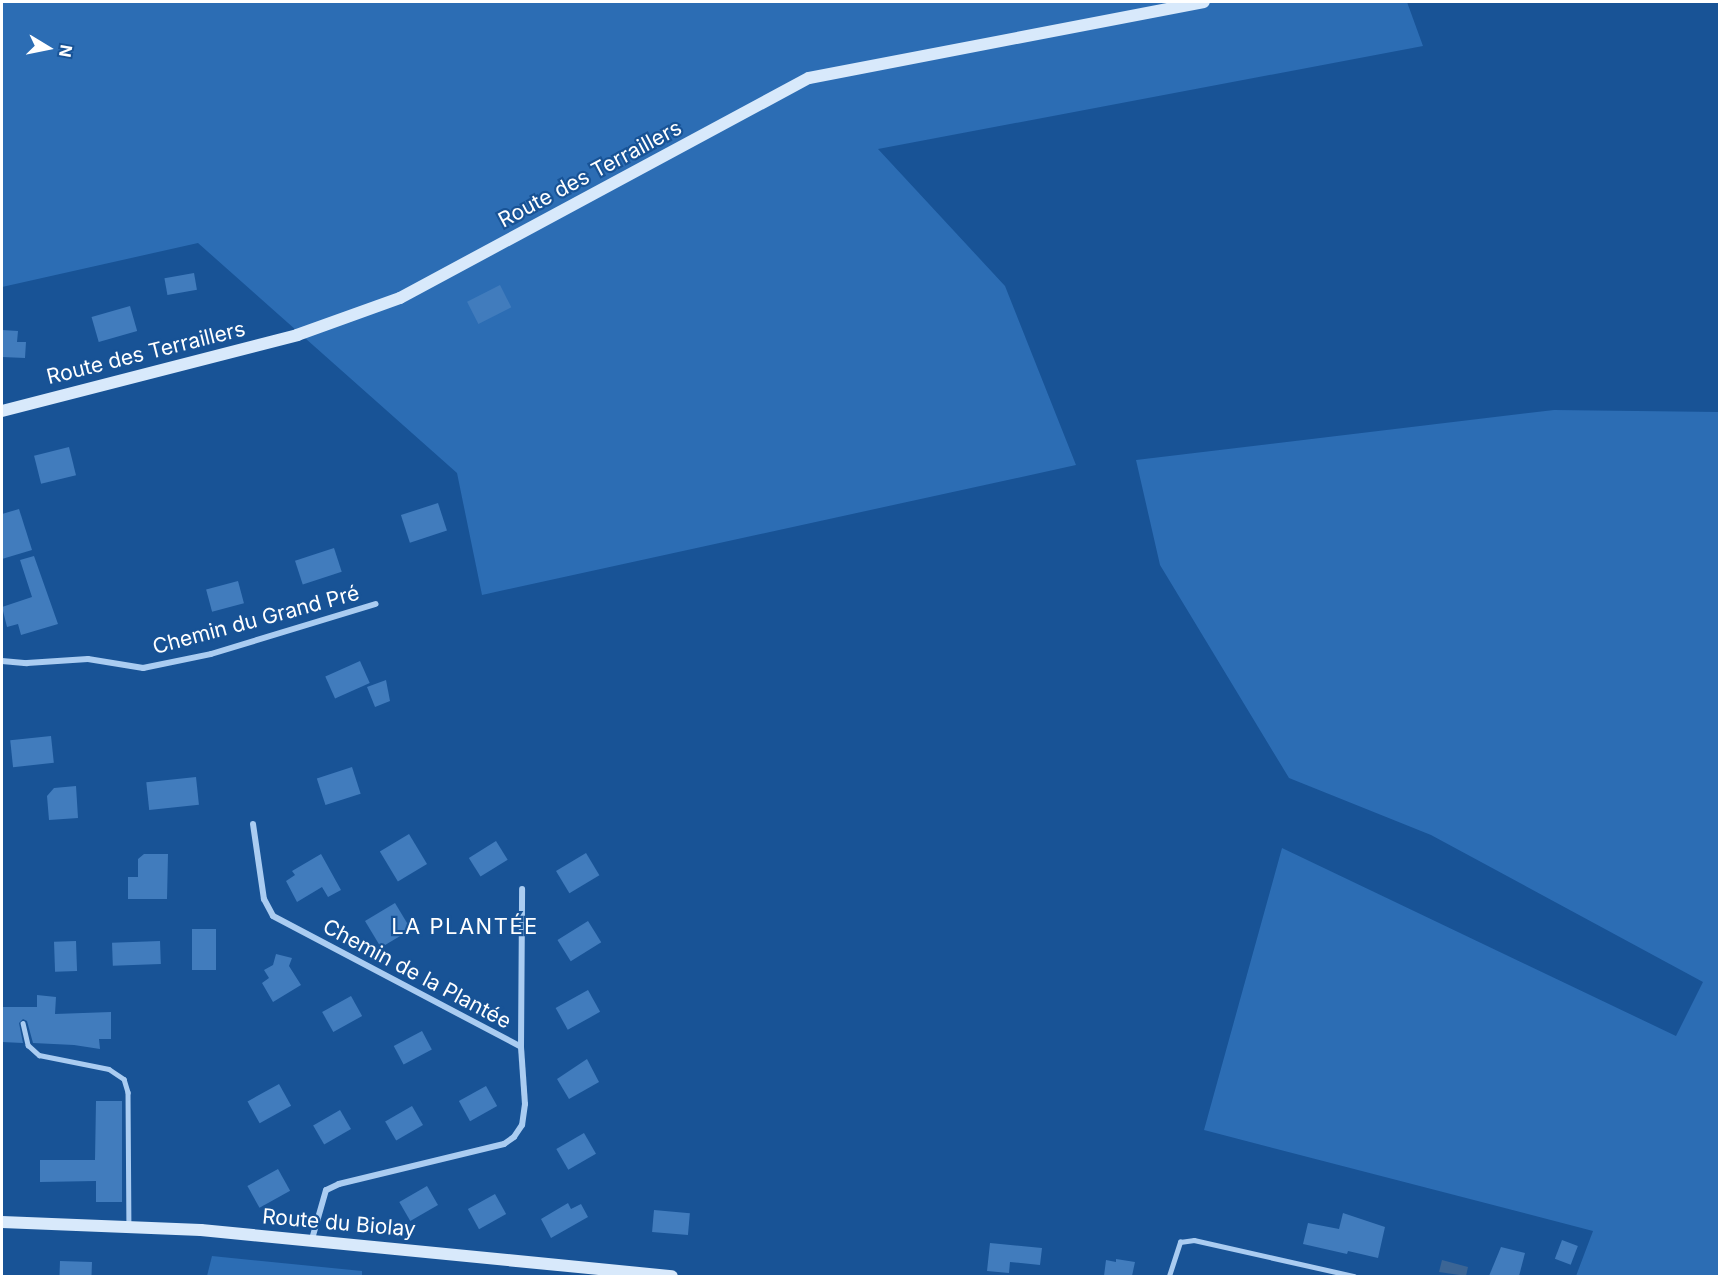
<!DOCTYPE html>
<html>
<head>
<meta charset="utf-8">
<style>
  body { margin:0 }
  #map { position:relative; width:1721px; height:1278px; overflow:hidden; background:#185396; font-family:Inter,sans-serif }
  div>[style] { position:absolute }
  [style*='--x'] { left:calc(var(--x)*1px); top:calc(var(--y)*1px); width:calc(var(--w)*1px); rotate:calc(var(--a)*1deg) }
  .green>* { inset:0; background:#2c6db4 }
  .water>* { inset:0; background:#3b6595 }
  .building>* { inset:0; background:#417cbd; transform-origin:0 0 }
  .lane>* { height:4.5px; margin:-2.25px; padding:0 2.25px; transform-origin:2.25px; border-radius:2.25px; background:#aaccf1 }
  .street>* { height:6px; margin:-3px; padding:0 3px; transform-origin:3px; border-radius:3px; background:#aaccf1 }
  .secondary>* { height:12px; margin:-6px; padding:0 6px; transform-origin:6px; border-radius:6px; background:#d8e9fb }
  span { translate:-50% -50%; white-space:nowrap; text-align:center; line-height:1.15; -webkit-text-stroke:4.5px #185396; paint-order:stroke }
  .street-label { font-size:21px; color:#fff }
  .neighbourhood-label { font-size:22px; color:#fff; letter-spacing:1.5px }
  .frame { position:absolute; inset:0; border:3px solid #fff; pointer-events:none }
  .north { position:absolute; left:18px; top:18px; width:60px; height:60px; -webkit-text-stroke:4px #185396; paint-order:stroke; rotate:100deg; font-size:16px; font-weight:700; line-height:24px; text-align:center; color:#fff }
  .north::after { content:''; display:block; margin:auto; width:21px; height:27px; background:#fff; clip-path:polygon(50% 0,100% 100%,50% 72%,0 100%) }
</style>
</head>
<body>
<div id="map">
  <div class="green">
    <i style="clip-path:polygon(2px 2px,1407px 2px,1423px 46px,878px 149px,1005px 286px,1076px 465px,482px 595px,457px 473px,198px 243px,2px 287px)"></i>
    <i style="clip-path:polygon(1554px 410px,1719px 412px,1719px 1276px,1576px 1276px,1593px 1231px,1204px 1130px,1282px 848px,1676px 1036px,1703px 982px,1431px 835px,1289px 778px,1160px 565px,1136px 460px)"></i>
    <i style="clip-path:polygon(212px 1256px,362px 1271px,362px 1276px,207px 1276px)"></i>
  </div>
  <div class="water">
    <i style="clip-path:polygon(1442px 1260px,1468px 1267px,1466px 1276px,1439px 1272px)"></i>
  </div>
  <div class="building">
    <i style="left:194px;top:273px;width:17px;height:30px;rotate:80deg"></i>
    <i style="left:500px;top:285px;width:25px;height:37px;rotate:63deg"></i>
    <i style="left:130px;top:306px;width:26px;height:40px;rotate:74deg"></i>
    <i style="clip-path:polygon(2px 330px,18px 331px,17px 342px,26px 342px,25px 358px,2px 357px)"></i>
    <i style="left:69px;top:447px;width:29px;height:36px;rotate:76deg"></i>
    <i style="left:438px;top:503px;width:29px;height:39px;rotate:72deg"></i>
    <i style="clip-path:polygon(19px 509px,32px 550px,2px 559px,2px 514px)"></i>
    <i style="left:334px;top:548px;width:25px;height:41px;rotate:72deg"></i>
    <i style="clip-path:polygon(34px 556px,58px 624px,21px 635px,18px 624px,7px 627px,2px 607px,32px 597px,20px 560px)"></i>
    <i style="left:238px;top:581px;width:23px;height:33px;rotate:75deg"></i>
    <i style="left:360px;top:661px;width:24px;height:38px;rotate:66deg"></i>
    <i style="clip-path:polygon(386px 680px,390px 701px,375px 707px,367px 687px)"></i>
    <i style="left:51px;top:736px;width:27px;height:41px;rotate:84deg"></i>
    <i style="left:352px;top:767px;width:28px;height:37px;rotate:72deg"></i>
    <i style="left:196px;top:777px;width:28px;height:50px;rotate:84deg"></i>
    <i style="clip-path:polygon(76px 786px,78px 818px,49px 820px,47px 796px,54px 788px)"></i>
    <i style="left:409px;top:834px;width:35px;height:34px;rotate:59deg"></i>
    <i style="left:496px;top:841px;width:22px;height:32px;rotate:58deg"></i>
    <i style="left:586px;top:853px;width:26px;height:35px;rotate:59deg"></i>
    <i style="clip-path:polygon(144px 854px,168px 854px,167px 899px,128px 899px,128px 877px,138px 877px,138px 859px)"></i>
    <i style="clip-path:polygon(321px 854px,341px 890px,328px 897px,322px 887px,297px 902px,286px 881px,295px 875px,292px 871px)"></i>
    <i style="left:395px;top:903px;width:31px;height:35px;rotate:59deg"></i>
    <i style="left:588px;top:921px;width:25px;height:36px;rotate:58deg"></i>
    <i style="left:192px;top:929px;width:24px;height:41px"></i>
    <i style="left:76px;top:941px;width:30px;height:22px;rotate:88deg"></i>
    <i style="left:160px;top:941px;width:23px;height:48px;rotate:88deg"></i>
    <i style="clip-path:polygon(276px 954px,292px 958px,289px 966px,301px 985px,273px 1002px,262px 983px,269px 978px,264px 970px,273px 965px)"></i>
    <i style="left:588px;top:990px;width:25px;height:37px;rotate:61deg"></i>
    <i style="clip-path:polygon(37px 995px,56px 997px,55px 1014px,111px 1012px,111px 1039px,99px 1039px,100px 1049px,74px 1045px,33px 1043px,27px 1021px,23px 1019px,19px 1023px,23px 1043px,2px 1042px,2px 1007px,37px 1007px)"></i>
    <i style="left:351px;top:996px;width:23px;height:33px;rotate:61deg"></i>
    <i style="left:422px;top:1031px;width:21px;height:32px;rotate:62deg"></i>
    <i style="clip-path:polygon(587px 1059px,599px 1082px,569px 1099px,557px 1079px)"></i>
    <i style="left:279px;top:1084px;width:25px;height:36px;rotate:61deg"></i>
    <i style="left:486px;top:1086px;width:23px;height:31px;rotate:61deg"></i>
    <i style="clip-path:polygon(96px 1101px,122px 1101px,122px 1202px,96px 1202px,96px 1181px,40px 1182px,40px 1160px,95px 1160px)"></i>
    <i style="left:412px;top:1106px;width:22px;height:31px;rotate:60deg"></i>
    <i style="left:340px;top:1110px;width:22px;height:31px;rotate:60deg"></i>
    <i style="left:584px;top:1133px;width:24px;height:32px;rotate:60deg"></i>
    <i style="left:278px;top:1169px;width:25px;height:35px;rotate:61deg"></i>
    <i style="left:427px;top:1186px;width:22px;height:32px;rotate:60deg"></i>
    <i style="left:495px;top:1194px;width:23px;height:31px;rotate:61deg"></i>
    <i style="clip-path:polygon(568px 1203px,571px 1209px,581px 1204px,588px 1217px,551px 1238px,541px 1219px)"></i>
    <i style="left:654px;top:1210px;width:36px;height:22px;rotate:5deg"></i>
    <i style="clip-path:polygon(1343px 1213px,1385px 1227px,1378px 1258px,1348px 1251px,1347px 1254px,1303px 1244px,1308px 1223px,1339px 1229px)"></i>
    <i style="left:1562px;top:1240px;width:17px;height:20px;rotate:21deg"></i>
    <i style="clip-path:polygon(990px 1243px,1042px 1248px,1040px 1265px,1010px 1262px,1009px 1273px,987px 1271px)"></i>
    <i style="clip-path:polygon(1501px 1247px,1525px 1253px,1519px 1276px,1489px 1276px)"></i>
    <i style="clip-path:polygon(1116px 1259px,1135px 1262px,1132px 1276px,1104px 1276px,1106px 1260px,1116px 1262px)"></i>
    <i style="left:60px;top:1261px;width:32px;height:15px;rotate:2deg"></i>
  </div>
  <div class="lane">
    <i style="--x:23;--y:1023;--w:23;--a:77"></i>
    <i style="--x:28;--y:1045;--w:15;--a:42"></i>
    <i style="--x:39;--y:1055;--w:71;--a:11.3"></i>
    <i style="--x:109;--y:1069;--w:18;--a:34"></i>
    <i style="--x:124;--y:1079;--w:14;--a:73"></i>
    <i style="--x:128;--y:1092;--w:135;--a:89.6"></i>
    <i style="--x:1169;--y:1276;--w:36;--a:-72"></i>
    <i style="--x:1180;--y:1242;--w:14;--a:-8"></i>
    <i style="--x:1194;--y:1240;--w:164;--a:12.7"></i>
  </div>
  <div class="street">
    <i style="--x:2;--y:661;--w:25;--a:5"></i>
    <i style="--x:27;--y:663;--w:61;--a:-3.8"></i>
    <i style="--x:88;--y:659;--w:56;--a:9.3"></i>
    <i style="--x:143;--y:668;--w:69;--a:-11.6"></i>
    <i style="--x:211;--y:654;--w:172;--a:-16.9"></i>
    <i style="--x:253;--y:824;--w:76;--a:81.7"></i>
    <i style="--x:264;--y:899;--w:19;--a:62"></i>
    <i style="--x:273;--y:916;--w:280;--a:27.8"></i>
    <i style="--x:521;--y:1047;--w:57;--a:86"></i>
    <i style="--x:525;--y:1104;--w:21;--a:98"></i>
    <i style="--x:522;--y:1125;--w:14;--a:124"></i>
    <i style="--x:514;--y:1137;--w:12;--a:145"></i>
    <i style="--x:504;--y:1144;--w:170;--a:166.4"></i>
    <i style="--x:339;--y:1184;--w:14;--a:155"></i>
    <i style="--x:326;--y:1190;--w:51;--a:105.9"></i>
    <i style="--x:521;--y:1047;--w:158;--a:-89.6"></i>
  </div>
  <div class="secondary">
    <i style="--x:2;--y:411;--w:305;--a:-14.4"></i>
    <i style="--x:297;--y:335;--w:109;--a:-19.8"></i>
    <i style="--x:400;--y:298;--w:464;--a:-28.3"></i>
    <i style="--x:809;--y:78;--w:402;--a:-10.9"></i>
    <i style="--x:2;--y:1222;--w:199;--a:2.3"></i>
    <i style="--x:201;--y:1230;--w:473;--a:5.6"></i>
  </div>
  <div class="street-label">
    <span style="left:590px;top:174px;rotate:-28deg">Route des Terraillers</span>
    <span style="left:146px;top:353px;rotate:-14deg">Route des Terraillers</span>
    <span style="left:256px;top:620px;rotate:-15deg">Chemin du Grand Pré</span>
    <span style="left:417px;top:974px;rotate:28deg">Chemin de la Plantée</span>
    <span style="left:339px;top:1223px;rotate:5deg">Route du Biolay</span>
  </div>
  <div class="neighbourhood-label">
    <span style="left:465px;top:927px">LA PLANTÉE</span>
  </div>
  <div class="frame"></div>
  <div class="north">N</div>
</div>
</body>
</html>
